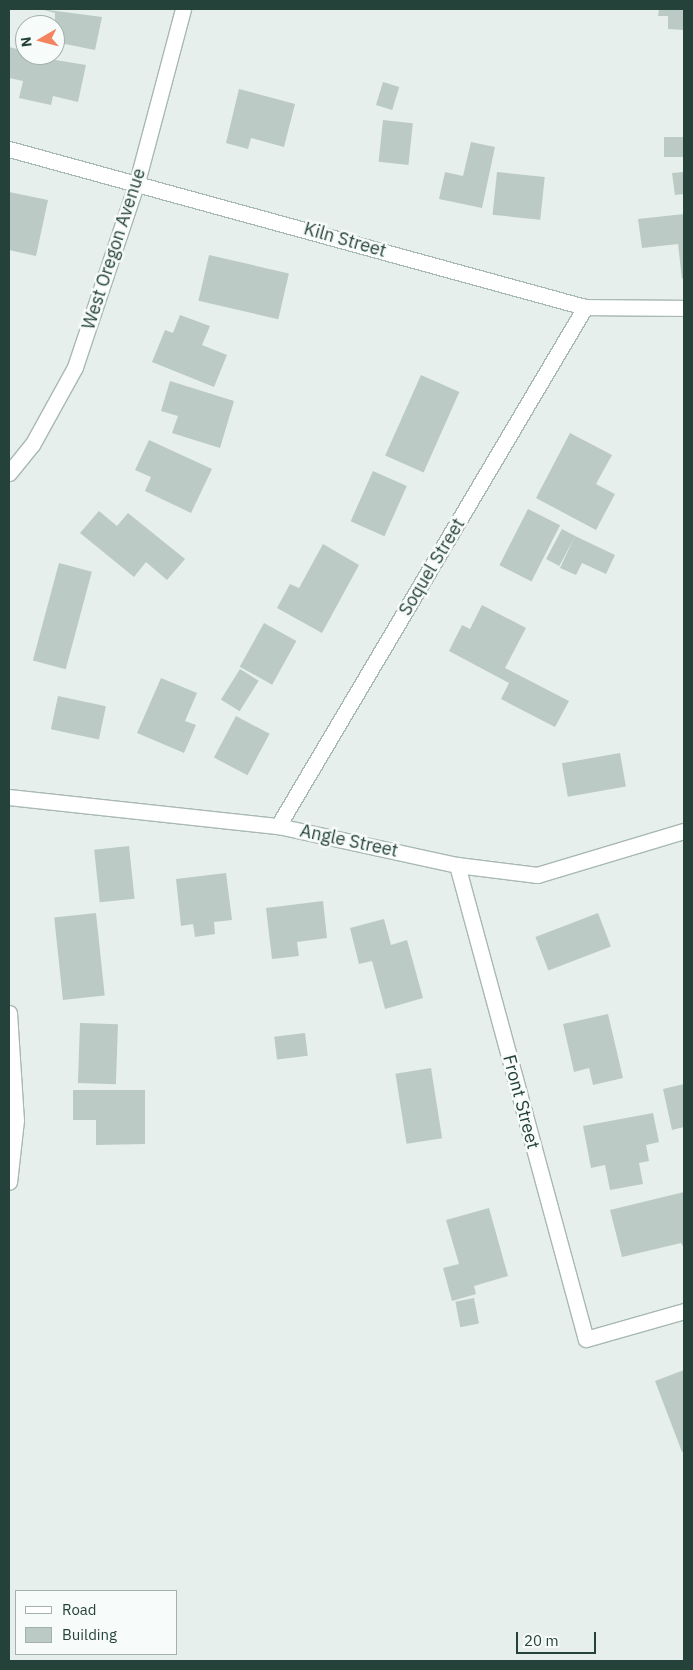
<!DOCTYPE html>
<html>
<head>
<meta charset="utf-8">
<style>
  body { margin:0 }
  #map { position:relative; width:693px; height:1670px; overflow:hidden; background:#e6efeb; font-family:"IBM Plex Sans",sans-serif }
  div>[style] { position:absolute }
  [style*='--x'] { left:calc(var(--x)*1px); top:calc(var(--y)*1px); width:calc(var(--w)*1px); rotate:calc(var(--a)*1deg) }
  .building>* { inset:0; background:#bbcac4; transform-origin:0 0 }
  .roads { filter:drop-shadow(1px 0 #a8b8b2) drop-shadow(-1px 0 #a8b8b2) drop-shadow(0 1px #a8b8b2) drop-shadow(0 -1px #a8b8b2) }
  .minor>* { height:15px; margin:-7.5px; padding:0 7.5px; transform-origin:7.5px; border-radius:7.5px; background:#fff }
  span { translate:-50% -50%; white-space:nowrap; text-align:center; line-height:1.15; -webkit-text-stroke:5px #f7fbf9; paint-order:stroke }
  .street-label { font-size:18px; color:#24423a }
  .frame { position:absolute; inset:0; border:10px solid #24423a; pointer-events:none }
  .legend { position:absolute; left:15px; top:1590px; width:162px; height:65px; box-sizing:border-box; background:#f7fbf9; border:1px solid #a3b1ad; margin:0; padding:6px 9px; list-style:none; font-size:15px; color:#24423a }
  .legend li { display:flex; align-items:center; gap:10px; height:25px }
  .legend b { width:25px; border:1px solid #a3b1ad }
  .north { position:absolute; left:15px; top:15px; width:50px; height:50px; box-sizing:border-box; background:#f7fbf9; border:1px solid #a3b1ad; border-radius:50%; rotate:262deg; font-size:14px; font-weight:700; line-height:20px; text-align:center; color:#24423a }
  .north::after { content:''; display:block; margin:auto; width:18px; height:22px; background:#f4845f; clip-path:polygon(50% 0,100% 100%,50% 72%,0 100%) }
  .scale { position:absolute; left:516px; top:1632px; width:80px; height:22px; box-sizing:border-box; border:2px solid #24423a; border-top:0; padding-left:6px; font-size:15px; line-height:18px; white-space:nowrap; color:#24423a; -webkit-text-stroke:4px #f7fbf9; paint-order:stroke }
</style>
</head>
<body>
<div id="map">
  <div class="building">
    <i style="clip-path:polygon(41px 9px,102px 17px,95px 50px,55px 42px,55px 13px)"></i>
    <i style="clip-path:polygon(659px 9px,684px 9px,684px 30px,668px 29px,668px 16px,658px 16px)"></i>
    <i style="clip-path:polygon(9px 47px,25px 51px,25px 55px,86px 65px,78px 102px,53px 96px,51px 105px,19px 98px,23px 81px,9px 78px)"></i>
    <i style="left:383px;top:82px;width:17px;height:24px;rotate:17deg"></i>
    <i style="clip-path:polygon(239px 89px,295px 104px,284px 147px,251px 138px,248px 149px,226px 143px)"></i>
    <i style="left:383px;top:120px;width:30px;height:42px;rotate:6deg"></i>
    <i style="left:684px;top:137px;width:20px;height:20px;rotate:90deg"></i>
    <i style="clip-path:polygon(471px 142px,495px 147px,482px 208px,439px 199px,445px 172px,463px 176px)"></i>
    <i style="left:497px;top:172px;width:48px;height:43px;rotate:6deg"></i>
    <i style="clip-path:polygon(684px 172px,684px 194px,675px 195px,672px 173px)"></i>
    <i style="clip-path:polygon(9px 192px,48px 200px,36px 256px,9px 250px)"></i>
    <i style="clip-path:polygon(684px 214px,684px 278px,682px 279px,678px 244px,642px 248px,638px 219px)"></i>
    <i style="left:209px;top:255px;width:82px;height:47px;rotate:13deg"></i>
    <i style="clip-path:polygon(180px 315px,210px 326px,202px 345px,227px 355px,214px 387px,152px 362px,165px 330px,173px 333px)"></i>
    <i style="left:421px;top:375px;width:42px;height:88px;rotate:24deg"></i>
    <i style="clip-path:polygon(170px 381px,234px 401px,220px 448px,172px 433px,178px 416px,161px 411px)"></i>
    <i style="clip-path:polygon(570px 433px,612px 455px,596px 484px,615px 494px,596px 530px,536px 498px)"></i>
    <i style="clip-path:polygon(149px 440px,212px 469px,191px 513px,145px 491px,151px 477px,135px 470px)"></i>
    <i style="left:373px;top:471px;width:37px;height:55px;rotate:24deg"></i>
    <i style="left:528px;top:509px;width:36px;height:63px;rotate:27deg"></i>
    <i style="clip-path:polygon(99px 511px,117px 526px,128px 513px,185px 559px,167px 580px,146px 562px,134px 577px,80px 533px)"></i>
    <i style="left:562px;top:529px;width:15px;height:34px;rotate:28deg"></i>
    <i style="clip-path:polygon(575px 536px,615px 555px,606px 574px,582px 563px,576px 575px,560px 568px)"></i>
    <i style="clip-path:polygon(323px 544px,359px 565px,322px 633px,277px 608px,290px 584px,299px 588px)"></i>
    <i style="left:59px;top:563px;width:34px;height:101px;rotate:15deg"></i>
    <i style="clip-path:polygon(482px 605px,526px 628px,505px 668px,569px 701px,555px 727px,501px 699px,509px 683px,449px 651px,462px 625px,470px 629px)"></i>
    <i style="left:264px;top:623px;width:37px;height:50px;rotate:29deg"></i>
    <i style="left:240px;top:669px;width:22px;height:36px;rotate:32deg"></i>
    <i style="clip-path:polygon(161px 678px,197px 693px,185px 721px,196px 725px,184px 753px,137px 733px)"></i>
    <i style="left:58px;top:696px;width:49px;height:34px;rotate:12deg"></i>
    <i style="left:236px;top:716px;width:38px;height:47px;rotate:28deg"></i>
    <i style="left:620px;top:753px;width:34px;height:59px;rotate:80deg"></i>
    <i style="left:129px;top:846px;width:53px;height:35px;rotate:84deg"></i>
    <i style="clip-path:polygon(226px 873px,232px 920px,214px 922px,215px 934px,195px 937px,193px 924px,181px 926px,176px 879px)"></i>
    <i style="clip-path:polygon(323px 901px,327px 938px,297px 942px,299px 956px,272px 959px,266px 908px)"></i>
    <i style="left:96px;top:913px;width:83px;height:42px;rotate:84deg"></i>
    <i style="left:598px;top:913px;width:36px;height:67px;rotate:69deg"></i>
    <i style="clip-path:polygon(384px 919px,391px 945px,407px 940px,423px 998px,385px 1009px,372px 961px,359px 964px,350px 928px)"></i>
    <i style="clip-path:polygon(608px 1014px,623px 1078px,593px 1085px,589px 1068px,574px 1072px,563px 1024px)"></i>
    <i style="left:80px;top:1023px;width:38px;height:60px;rotate:2deg"></i>
    <i style="left:305px;top:1033px;width:23px;height:31px;rotate:83deg"></i>
    <i style="left:431px;top:1068px;width:71px;height:36px;rotate:81deg"></i>
    <i style="clip-path:polygon(684px 1084px,684px 1127px,672px 1130px,663px 1089px)"></i>
    <i style="clip-path:polygon(73px 1090px,145px 1090px,145px 1144px,96px 1145px,96px 1120px,73px 1120px)"></i>
    <i style="clip-path:polygon(653px 1113px,659px 1142px,646px 1145px,649px 1161px,639px 1163px,643px 1184px,610px 1190px,605px 1165px,591px 1168px,583px 1126px)"></i>
    <i style="clip-path:polygon(684px 1192px,684px 1248px,681px 1243px,622px 1257px,610px 1210px)"></i>
    <i style="clip-path:polygon(489px 1208px,508px 1276px,474px 1286px,476px 1294px,452px 1301px,443px 1268px,459px 1264px,446px 1220px)"></i>
    <i style="left:474px;top:1298px;width:26px;height:19px;rotate:79deg"></i>
    <i style="clip-path:polygon(684px 1370px,684px 1451px,682px 1452px,655px 1381px)"></i>
  </div>
  <div class="roads">
    <div class="minor">
      <i style="--x:9;--y:149;--w:597;--a:15.34"></i>
      <i style="--x:585;--y:307;--w:99;--a:0.6"></i>
      <i style="--x:9;--y:473;--w:36;--a:-51"></i>
      <i style="--x:32;--y:445;--w:89;--a:-61.1"></i>
      <i style="--x:75;--y:367;--w:195;--a:-71.5"></i>
      <i style="--x:137;--y:182;--w:179;--a:-75.1"></i>
      <i style="--x:9;--y:797;--w:271;--a:6.2"></i>
      <i style="--x:278;--y:826;--w:183;--a:12.3"></i>
      <i style="--x:457;--y:865;--w:81;--a:7.1"></i>
      <i style="--x:537;--y:875;--w:153;--a:-16.7"></i>
      <i style="--x:278;--y:826;--w:603;--a:-59.39"></i>
      <i style="--x:457;--y:865;--w:491;--a:74.8"></i>
      <i style="--x:586;--y:1339;--w:102;--a:-15.9"></i>
      <i style="--x:9;--y:1013;--w:107;--a:86.3"></i>
      <i style="--x:16;--y:1120;--w:62;--a:96.4"></i>
    </div>
  </div>
  <div class="street-label">
    <span style="left:345px;top:240px;rotate:16deg">Kiln Street</span>
    <span style="left:114px;top:249px;rotate:-72deg">West Oregon Avenue</span>
    <span style="left:432px;top:567px;rotate:-59deg">Soquel Street</span>
    <span style="left:349px;top:841px;rotate:12deg">Angle Street</span>
    <span style="left:521px;top:1102px;rotate:75deg">Front Street</span>
  </div>
  <div class="frame"></div>
  <ul class="legend">
  <li><b style="height:6px;background:#fff"></b>Road</li>
  <li><b style="height:14px;background:#bbcac4"></b>Building</li>
  </ul>
  <div class="north">N</div>
  <div class="scale">20 m</div>
</div>
</body>
</html>
